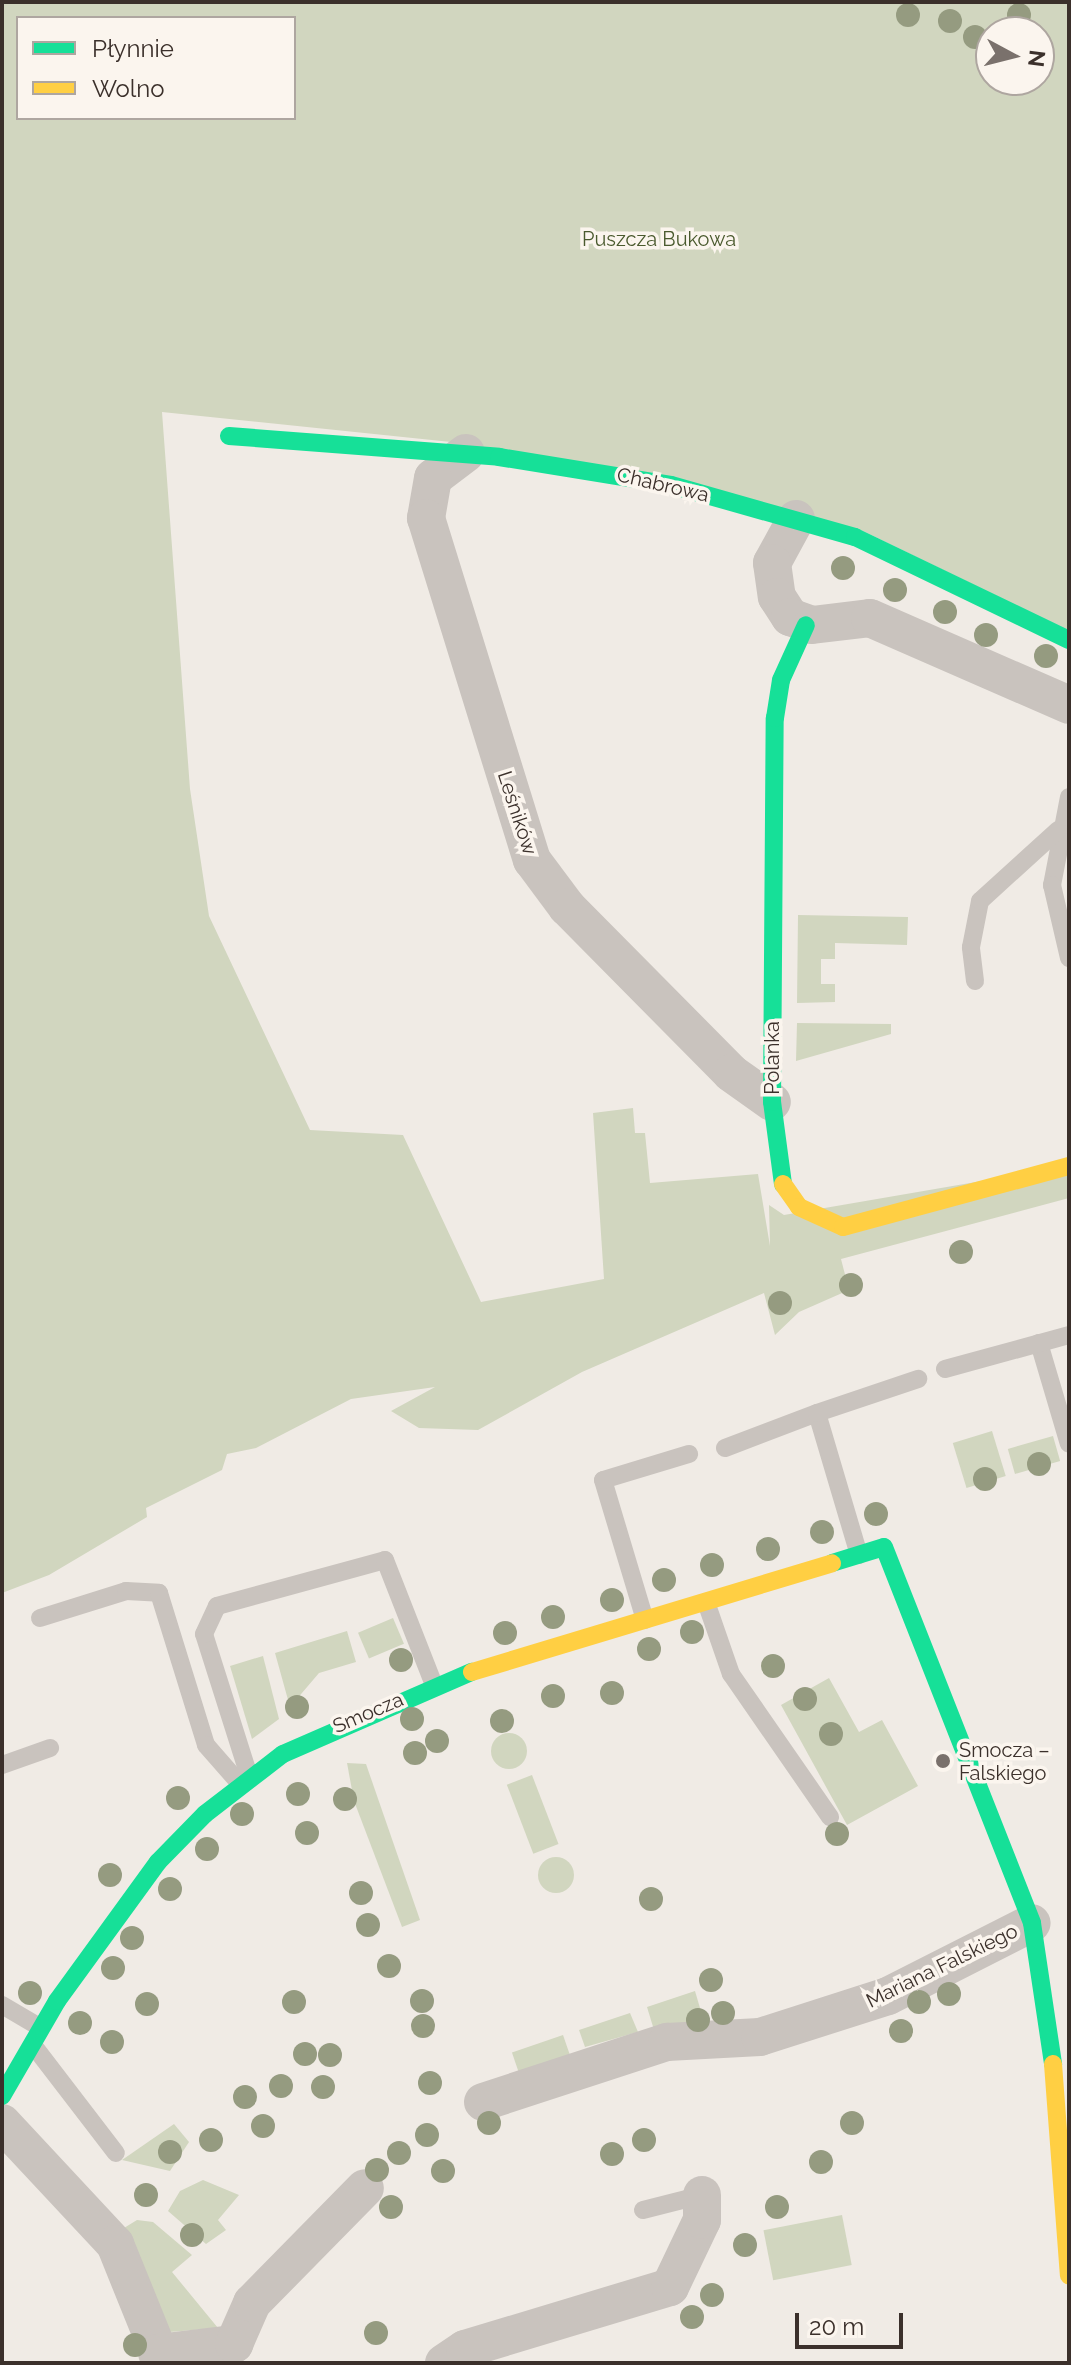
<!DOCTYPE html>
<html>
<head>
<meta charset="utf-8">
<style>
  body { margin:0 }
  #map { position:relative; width:1071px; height:2365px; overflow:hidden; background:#f0ebe5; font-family:Raleway,sans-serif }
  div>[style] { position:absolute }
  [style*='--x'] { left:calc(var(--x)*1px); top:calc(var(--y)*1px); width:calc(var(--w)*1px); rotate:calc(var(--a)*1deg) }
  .green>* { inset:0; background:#d1d6bf; transform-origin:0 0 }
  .round { border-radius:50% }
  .lane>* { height:18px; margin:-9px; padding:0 9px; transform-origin:9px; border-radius:9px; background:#c9c3be }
  .street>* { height:38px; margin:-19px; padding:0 19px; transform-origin:19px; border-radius:19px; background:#c9c3be }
  .fast>* { height:18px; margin:-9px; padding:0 9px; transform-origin:9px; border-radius:9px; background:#16e098 }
  .slow>* { height:18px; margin:-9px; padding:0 9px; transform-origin:9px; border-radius:9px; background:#ffcf43 }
  .trees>* { width:24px; height:24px; margin:-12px; border-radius:50%; background:#959b80 }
  .dots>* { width:22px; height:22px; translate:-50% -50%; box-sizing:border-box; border:4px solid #fbf5ee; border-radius:50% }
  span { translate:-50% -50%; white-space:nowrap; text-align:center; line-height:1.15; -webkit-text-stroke:7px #fbf5ee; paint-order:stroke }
  .park-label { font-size:20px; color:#4a5a2e }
  .street-label { font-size:20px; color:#3b302b }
  .poi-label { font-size:20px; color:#3b302b }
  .left { translate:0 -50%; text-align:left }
  .frame { position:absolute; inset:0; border:4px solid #3b302b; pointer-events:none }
  .legend { position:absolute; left:16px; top:16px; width:280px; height:104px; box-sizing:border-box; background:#fbf5ee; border:2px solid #aea6a0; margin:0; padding:10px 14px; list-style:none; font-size:24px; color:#3b302b }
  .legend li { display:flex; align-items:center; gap:16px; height:40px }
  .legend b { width:40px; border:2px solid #aea6a0 }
  .north { position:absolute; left:975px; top:16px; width:80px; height:80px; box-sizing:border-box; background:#fbf5ee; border:2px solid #aea6a0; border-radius:50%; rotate:97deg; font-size:22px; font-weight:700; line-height:32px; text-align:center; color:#3b302b }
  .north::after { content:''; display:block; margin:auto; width:28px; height:36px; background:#7a716c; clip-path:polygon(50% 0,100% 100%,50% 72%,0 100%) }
  .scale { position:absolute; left:795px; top:2313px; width:108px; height:36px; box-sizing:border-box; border:4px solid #3b302b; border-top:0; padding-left:10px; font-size:24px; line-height:28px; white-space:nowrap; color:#3b302b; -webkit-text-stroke:6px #fbf5ee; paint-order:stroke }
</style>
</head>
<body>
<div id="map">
  <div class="green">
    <i style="clip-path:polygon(evenodd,2px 2px,1069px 2px,1069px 631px,861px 530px,451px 442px,162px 412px,190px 789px,209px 916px,310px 1130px,403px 1135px,481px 1302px,604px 1279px,593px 1113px,633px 1108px,635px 1133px,645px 1133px,650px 1183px,758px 1174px,770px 1246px,769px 1205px,784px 1215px,1069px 1166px,1069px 1198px,841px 1259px,849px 1290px,799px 1312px,775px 1335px,764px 1293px,582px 1372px,478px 1430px,419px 1428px,391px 1411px,435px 1387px,351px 1399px,256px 1448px,227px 1454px,222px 1470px,146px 1508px,147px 1517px,49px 1575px,2px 1593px,2px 2px,18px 18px,294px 18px,294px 118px,18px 118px,18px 18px,2px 2px,991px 32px,1039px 32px,1039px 80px,991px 80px,991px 32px)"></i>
    <i style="clip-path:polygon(798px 915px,908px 917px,907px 945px,835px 943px,835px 959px,821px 959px,821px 984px,835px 984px,835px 1002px,797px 1003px)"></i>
    <i style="clip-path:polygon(797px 1023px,891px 1024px,891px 1034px,796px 1061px)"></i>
    <i style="left:992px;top:1431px;width:47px;height:41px;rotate:73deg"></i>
    <i style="left:1053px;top:1436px;width:26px;height:47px;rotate:74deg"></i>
    <i style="left:393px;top:1618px;width:28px;height:38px;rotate:67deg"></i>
    <i style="clip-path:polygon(347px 1631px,356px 1662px,319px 1673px,290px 1707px,275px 1653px)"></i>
    <i style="clip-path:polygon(263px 1656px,279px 1719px,252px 1739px,230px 1666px)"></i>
    <i style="clip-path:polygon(829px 1678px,859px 1732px,882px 1720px,918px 1786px,847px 1825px,781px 1705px)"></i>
    <i class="round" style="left:491px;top:1733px;width:36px;height:36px"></i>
    <i style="clip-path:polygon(347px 1763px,366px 1764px,420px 1920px,402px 1927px,354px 1801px)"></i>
    <i style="left:532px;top:1775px;width:74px;height:27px;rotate:69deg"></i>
    <i class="round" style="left:538px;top:1857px;width:36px;height:36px"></i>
    <i style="clip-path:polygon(695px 1991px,705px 2025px,654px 2030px,647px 2007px)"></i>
    <i style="clip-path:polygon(630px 2013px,638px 2032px,585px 2047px,579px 2030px)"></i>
    <i style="left:563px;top:2035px;width:21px;height:54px;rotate:71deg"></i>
    <i style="clip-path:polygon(174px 2124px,189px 2142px,170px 2171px,122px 2160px)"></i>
    <i style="clip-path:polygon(203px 2180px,239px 2195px,218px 2220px,226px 2230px,206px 2244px,168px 2211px,180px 2191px)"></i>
    <i style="left:842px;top:2215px;width:51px;height:80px;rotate:79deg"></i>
    <i style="clip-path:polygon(137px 2220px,153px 2222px,192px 2255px,172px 2272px,218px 2328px,169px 2332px,124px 2228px)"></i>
  </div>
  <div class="lane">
    <i style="--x:1069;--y:797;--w:90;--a:100.9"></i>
    <i style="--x:1052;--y:885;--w:75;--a:76.9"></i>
    <i style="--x:975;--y:981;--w:34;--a:-97"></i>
    <i style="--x:971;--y:947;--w:47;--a:-78.9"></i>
    <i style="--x:980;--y:901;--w:105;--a:-42.3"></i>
    <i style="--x:1039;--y:1343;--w:105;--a:73.5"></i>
    <i style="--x:945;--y:1369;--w:129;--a:-15.3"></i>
    <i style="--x:725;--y:1448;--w:98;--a:-20.8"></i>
    <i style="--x:859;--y:1555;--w:148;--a:-106.5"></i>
    <i style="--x:817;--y:1413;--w:107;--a:-18.6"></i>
    <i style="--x:706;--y:1602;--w:76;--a:70.9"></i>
    <i style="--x:731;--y:1674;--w:174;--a:55.3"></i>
    <i style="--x:40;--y:1618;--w:90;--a:-17.4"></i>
    <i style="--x:126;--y:1591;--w:33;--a:3"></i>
    <i style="--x:159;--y:1593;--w:159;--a:72.8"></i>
    <i style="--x:206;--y:1745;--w:53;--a:48.8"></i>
    <i style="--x:645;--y:1620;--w:146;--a:-106.7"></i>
    <i style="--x:603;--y:1480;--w:90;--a:-16.8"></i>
    <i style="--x:2;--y:1765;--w:51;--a:-19.5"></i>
    <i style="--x:250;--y:1779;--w:152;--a:-107.6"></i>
    <i style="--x:204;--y:1634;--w:31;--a:-65"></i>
    <i style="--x:217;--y:1606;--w:174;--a:-15.3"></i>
    <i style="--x:385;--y:1560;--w:134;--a:68.6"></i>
    <i style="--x:2;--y:2005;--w:45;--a:30.5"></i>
    <i style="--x:33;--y:2045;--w:136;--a:52.5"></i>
    <i style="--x:643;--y:2210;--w:61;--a:-14.3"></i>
  </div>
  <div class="street">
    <i style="--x:466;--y:453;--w:41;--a:142.9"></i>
    <i style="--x:433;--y:478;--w:41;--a:99.9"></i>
    <i style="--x:426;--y:518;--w:358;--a:72.8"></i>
    <i style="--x:532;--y:860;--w:59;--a:53.3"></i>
    <i style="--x:567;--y:907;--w:233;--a:45.3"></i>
    <i style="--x:731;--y:1073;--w:50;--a:35.3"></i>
    <i style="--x:796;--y:519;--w:50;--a:118.6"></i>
    <i style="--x:772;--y:563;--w:34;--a:82"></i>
    <i style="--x:777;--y:597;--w:24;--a:57"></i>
    <i style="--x:790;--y:617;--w:23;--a:20"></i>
    <i style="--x:812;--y:625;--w:58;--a:-6.9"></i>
    <i style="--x:870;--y:618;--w:217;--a:23.6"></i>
    <i style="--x:483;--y:2102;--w:194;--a:-18.1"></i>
    <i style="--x:667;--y:2042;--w:93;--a:-3.1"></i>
    <i style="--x:760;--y:2037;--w:134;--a:-17.8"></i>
    <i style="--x:888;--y:1996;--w:161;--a:-26.9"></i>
    <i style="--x:2;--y:2123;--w:166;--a:47"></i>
    <i style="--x:115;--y:2244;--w:128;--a:68"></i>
    <i style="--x:157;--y:2353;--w:78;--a:-6.7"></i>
    <i style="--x:234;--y:2344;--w:45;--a:-66.3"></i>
    <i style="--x:252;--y:2303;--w:161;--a:-45.5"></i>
    <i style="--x:444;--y:2363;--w:25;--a:-34"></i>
    <i style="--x:465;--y:2349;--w:214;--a:-16.8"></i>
    <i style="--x:670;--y:2287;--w:74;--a:-64.5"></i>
    <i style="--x:702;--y:2220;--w:25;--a:-90"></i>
  </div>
  <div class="fast">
    <i style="--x:229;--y:436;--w:271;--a:4.4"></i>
    <i style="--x:499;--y:457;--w:174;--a:9.2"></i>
    <i style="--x:671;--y:485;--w:191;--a:15.8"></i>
    <i style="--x:855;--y:537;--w:237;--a:25.7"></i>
    <i style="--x:783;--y:1184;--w:83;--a:-97.6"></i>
    <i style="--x:772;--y:1102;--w:384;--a:-89.6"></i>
    <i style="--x:775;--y:718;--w:38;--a:-81"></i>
    <i style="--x:781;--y:680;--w:60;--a:-65.6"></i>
    <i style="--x:832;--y:1563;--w:54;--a:-17.1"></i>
    <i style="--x:884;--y:1547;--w:404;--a:68.5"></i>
    <i style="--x:1032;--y:1923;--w:143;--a:81.5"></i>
    <i style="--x:2;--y:2096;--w:110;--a:-59.9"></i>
    <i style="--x:57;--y:2001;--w:172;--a:-54"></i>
    <i style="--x:158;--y:1862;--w:67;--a:-45.6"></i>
    <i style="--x:205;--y:1814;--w:98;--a:-37.6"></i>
    <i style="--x:283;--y:1754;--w:206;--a:-23.5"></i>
  </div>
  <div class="slow">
    <i style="--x:783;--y:1184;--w:28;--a:55"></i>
    <i style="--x:799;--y:1207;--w:48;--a:24.4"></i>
    <i style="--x:843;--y:1227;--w:234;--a:-15.1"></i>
    <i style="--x:472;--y:1672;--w:376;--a:-16.8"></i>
    <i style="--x:1053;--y:2064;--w:212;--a:85.7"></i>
  </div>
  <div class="trees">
    <i style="left:908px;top:15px"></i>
    <i style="left:1019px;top:15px"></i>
    <i style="left:950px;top:21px"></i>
    <i style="left:975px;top:37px"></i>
    <i style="left:843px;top:568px"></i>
    <i style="left:895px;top:590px"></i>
    <i style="left:945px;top:612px"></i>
    <i style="left:986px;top:635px"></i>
    <i style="left:1046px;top:656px"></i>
    <i style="left:961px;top:1252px"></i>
    <i style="left:851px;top:1285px"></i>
    <i style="left:780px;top:1303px"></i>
    <i style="left:1039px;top:1464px"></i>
    <i style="left:985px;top:1479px"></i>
    <i style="left:876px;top:1514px"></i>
    <i style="left:822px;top:1532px"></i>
    <i style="left:768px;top:1549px"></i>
    <i style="left:712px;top:1565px"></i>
    <i style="left:664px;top:1580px"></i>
    <i style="left:612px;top:1600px"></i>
    <i style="left:553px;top:1617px"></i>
    <i style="left:692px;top:1632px"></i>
    <i style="left:505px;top:1633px"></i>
    <i style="left:649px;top:1649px"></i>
    <i style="left:401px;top:1660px"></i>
    <i style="left:773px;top:1666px"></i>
    <i style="left:612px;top:1693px"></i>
    <i style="left:553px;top:1696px"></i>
    <i style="left:805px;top:1699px"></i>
    <i style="left:297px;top:1707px"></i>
    <i style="left:412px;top:1719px"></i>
    <i style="left:502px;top:1721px"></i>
    <i style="left:831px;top:1734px"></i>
    <i style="left:437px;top:1741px"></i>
    <i style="left:415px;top:1753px"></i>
    <i style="left:298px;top:1794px"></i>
    <i style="left:178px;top:1798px"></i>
    <i style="left:345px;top:1799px"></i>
    <i style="left:242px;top:1814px"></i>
    <i style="left:307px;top:1833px"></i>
    <i style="left:837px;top:1834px"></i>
    <i style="left:207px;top:1849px"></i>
    <i style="left:110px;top:1875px"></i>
    <i style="left:170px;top:1889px"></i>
    <i style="left:361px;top:1893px"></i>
    <i style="left:651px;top:1899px"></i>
    <i style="left:368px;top:1925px"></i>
    <i style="left:132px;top:1938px"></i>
    <i style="left:389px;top:1966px"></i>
    <i style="left:113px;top:1968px"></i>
    <i style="left:711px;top:1980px"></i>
    <i style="left:30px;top:1993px"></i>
    <i style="left:949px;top:1994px"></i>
    <i style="left:422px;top:2001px"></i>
    <i style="left:294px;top:2002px"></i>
    <i style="left:919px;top:2002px"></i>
    <i style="left:147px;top:2004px"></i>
    <i style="left:723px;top:2013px"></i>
    <i style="left:698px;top:2020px"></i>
    <i style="left:80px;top:2023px"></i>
    <i style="left:423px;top:2026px"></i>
    <i style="left:901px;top:2031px"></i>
    <i style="left:112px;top:2042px"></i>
    <i style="left:305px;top:2054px"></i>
    <i style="left:330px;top:2055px"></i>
    <i style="left:430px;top:2083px"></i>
    <i style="left:281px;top:2086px"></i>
    <i style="left:323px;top:2087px"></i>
    <i style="left:245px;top:2097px"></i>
    <i style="left:489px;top:2123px"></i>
    <i style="left:852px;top:2123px"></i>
    <i style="left:263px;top:2126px"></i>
    <i style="left:427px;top:2135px"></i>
    <i style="left:211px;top:2140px"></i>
    <i style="left:644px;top:2140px"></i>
    <i style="left:170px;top:2152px"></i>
    <i style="left:399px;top:2153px"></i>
    <i style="left:612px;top:2154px"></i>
    <i style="left:821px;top:2162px"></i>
    <i style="left:377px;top:2170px"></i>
    <i style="left:443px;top:2171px"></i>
    <i style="left:146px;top:2195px"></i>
    <i style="left:391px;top:2207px"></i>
    <i style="left:777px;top:2207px"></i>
    <i style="left:192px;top:2235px"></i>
    <i style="left:745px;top:2245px"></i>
    <i style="left:712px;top:2295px"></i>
    <i style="left:692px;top:2317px"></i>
    <i style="left:376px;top:2333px"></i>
    <i style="left:135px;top:2345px"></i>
  </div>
  <div class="dots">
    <i style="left:943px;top:1761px;background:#7a716c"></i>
  </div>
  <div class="park-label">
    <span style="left:659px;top:239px">Puszcza Bukowa</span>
  </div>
  <div class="street-label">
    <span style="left:663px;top:485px;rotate:13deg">Chabrowa</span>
    <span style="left:517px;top:813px;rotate:72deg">Leśników</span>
    <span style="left:772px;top:1058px;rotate:-90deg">Polanka</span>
    <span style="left:368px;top:1713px;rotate:-23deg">Smocza</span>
    <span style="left:942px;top:1966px;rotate:-26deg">Mariana Falskiego</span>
  </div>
  <div class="poi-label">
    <span class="left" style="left:959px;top:1762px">Smocza –<br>Falskiego</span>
  </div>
  <div class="frame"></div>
  <ul class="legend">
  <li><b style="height:10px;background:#16e098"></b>Płynnie</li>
  <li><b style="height:10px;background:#ffcf43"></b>Wolno</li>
  </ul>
  <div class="north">N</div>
  <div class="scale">20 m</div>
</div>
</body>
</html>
